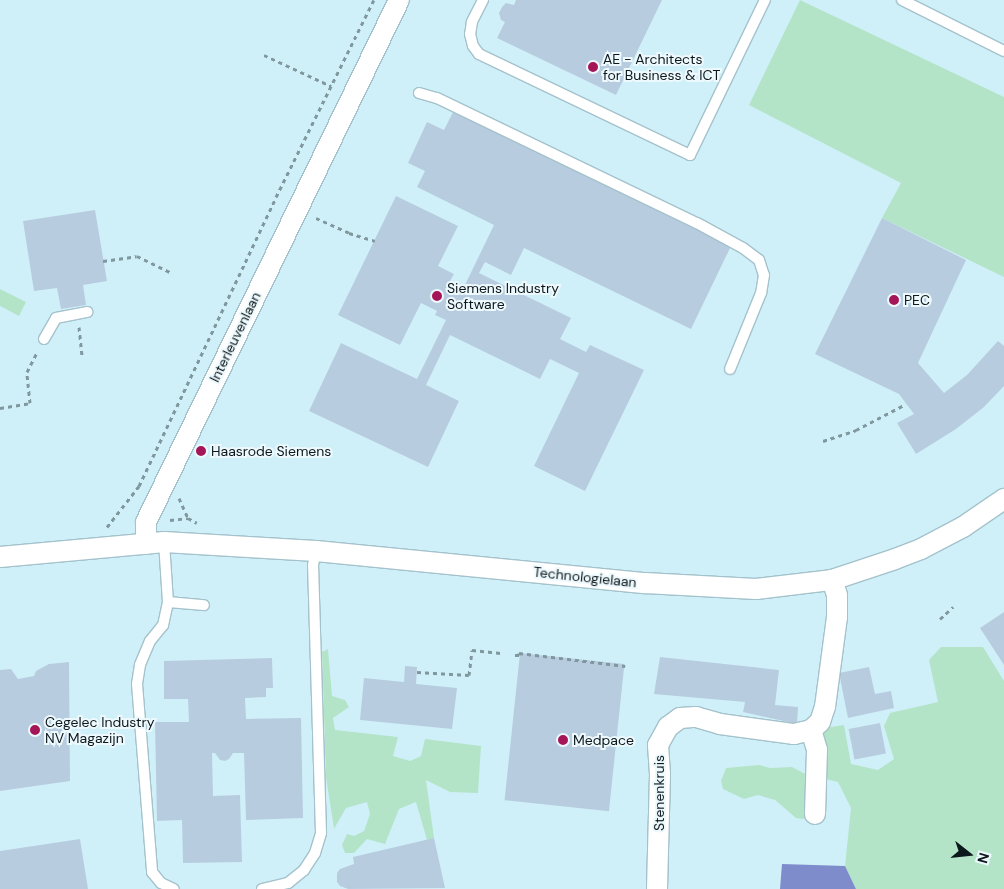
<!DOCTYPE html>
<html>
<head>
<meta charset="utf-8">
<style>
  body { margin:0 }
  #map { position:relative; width:1004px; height:889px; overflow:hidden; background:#d0f0f9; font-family:"DM Sans",sans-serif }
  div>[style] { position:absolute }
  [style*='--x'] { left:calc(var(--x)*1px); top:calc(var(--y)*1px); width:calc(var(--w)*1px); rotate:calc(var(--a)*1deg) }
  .green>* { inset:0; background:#b3e4c8 }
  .water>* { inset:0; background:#7f8ccb }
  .building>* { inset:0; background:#b8cce0; transform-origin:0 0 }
  .path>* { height:3px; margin-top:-1.5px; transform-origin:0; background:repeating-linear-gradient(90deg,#7f979d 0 4px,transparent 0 8px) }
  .roads { filter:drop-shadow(1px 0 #a4c2cb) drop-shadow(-1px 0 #a4c2cb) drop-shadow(0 1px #a4c2cb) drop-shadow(0 -1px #a4c2cb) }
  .service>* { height:10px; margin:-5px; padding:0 5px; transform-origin:5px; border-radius:5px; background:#fff }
  .minor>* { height:20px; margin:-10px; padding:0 10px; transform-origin:10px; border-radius:10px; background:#fff }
  .dots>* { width:14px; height:14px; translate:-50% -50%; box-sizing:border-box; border:2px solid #edf9fd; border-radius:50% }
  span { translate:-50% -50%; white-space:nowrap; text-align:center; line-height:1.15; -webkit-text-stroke:4px #edf9fd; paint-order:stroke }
  .poi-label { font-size:14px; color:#0d181c }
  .left { translate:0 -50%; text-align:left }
  .street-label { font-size:14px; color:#0d181c }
  .north { position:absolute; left:944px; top:829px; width:50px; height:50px; -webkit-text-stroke:4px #edf9fd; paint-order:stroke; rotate:106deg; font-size:14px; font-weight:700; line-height:20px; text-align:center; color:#0d181c }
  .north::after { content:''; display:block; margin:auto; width:18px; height:22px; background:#0d181c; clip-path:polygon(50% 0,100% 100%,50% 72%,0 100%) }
</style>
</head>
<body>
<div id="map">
  <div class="green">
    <i style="clip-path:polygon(800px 0,1004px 97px,1004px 277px,882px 218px,901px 183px,749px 105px)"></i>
    <i style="clip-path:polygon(0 289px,26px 302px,19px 316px,0 306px)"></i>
    <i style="clip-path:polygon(941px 647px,983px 647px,1004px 681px,1004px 889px,856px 889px,845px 866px,851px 808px,838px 782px,817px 777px,811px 730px,844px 725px,851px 764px,878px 770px,894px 759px,884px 726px,890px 713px,938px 702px,929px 660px)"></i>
    <i style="clip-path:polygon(328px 649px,332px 696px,345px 700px,349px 707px,333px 718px,335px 730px,398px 737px,393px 756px,410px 761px,421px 756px,425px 739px,481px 746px,478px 793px,450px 792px,426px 780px,434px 838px,427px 840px,416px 802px,399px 809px,385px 844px,367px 839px,354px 853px,345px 853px,342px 845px,347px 834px,354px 836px,364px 831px,370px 814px,367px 802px,346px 808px,334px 829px,326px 777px,322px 652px)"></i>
    <i style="clip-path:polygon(759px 765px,770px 768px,792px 767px,813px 778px,812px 812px,803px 819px,796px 818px,775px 800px,758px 795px,744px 799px,723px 789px,721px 781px,726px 768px)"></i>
  </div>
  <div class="water">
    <i style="clip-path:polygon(782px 864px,845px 866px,856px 889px,780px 889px)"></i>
  </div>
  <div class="building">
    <i style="clip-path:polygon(516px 0,662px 0,616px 95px,497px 38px,505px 22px,501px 20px,499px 13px,502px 7px,506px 3px,514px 5px)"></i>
    <i style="clip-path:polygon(453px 112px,731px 246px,691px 329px,524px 248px,511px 275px,485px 262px,479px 273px,571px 318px,560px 339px,586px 352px,590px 345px,644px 370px,585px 491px,534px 466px,579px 373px,550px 359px,540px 379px,450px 335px,426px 385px,459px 401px,428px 467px,309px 411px,341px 343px,417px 379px,446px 320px,435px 315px,437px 311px,421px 303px,400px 345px,338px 315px,396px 196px,458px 226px,438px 266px,454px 274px,449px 283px,463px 289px,494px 225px,417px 187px,425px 171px,408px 163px,427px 122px,444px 130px)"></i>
    <i style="clip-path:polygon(95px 210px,107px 281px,83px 285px,86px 305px,61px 309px,57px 288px,34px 291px,23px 221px)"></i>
    <i style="clip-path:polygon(882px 218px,966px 260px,918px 363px,944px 393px,967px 375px,998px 341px,1004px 346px,1004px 386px,984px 407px,956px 429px,916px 454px,897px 423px,914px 414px,899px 394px,815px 354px)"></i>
    <i style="clip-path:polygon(1004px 612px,1004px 665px,980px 628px)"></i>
    <i style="left:520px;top:653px;width:105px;height:148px;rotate:6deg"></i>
    <i style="clip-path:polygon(660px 657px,779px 670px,775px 705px,798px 707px,797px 724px,743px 712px,745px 702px,654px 694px)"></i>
    <i style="clip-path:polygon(272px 658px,273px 688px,266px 688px,266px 697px,245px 698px,246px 719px,301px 718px,303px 818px,246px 820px,244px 753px,233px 753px,229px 759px,225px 761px,220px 760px,215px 753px,212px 753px,213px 796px,240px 795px,242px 862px,183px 863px,182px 820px,157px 821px,155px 722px,189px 722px,188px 699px,164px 699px,164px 661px)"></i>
    <i style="clip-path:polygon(69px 662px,70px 781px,0 791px,0 670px,11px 669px,18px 679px,34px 676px,36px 671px,49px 664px)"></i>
    <i style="clip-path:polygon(405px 666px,417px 667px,416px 684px,457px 688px,452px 729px,360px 720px,364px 678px,404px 682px)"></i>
    <i style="clip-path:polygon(869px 667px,875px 694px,891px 691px,894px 708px,848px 718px,839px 673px)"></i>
    <i style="left:880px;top:723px;width:31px;height:32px;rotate:79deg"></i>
    <i style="clip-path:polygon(434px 838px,445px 888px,348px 889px,340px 886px,337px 882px,337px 873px,340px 869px,354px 864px,353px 857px)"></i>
    <i style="clip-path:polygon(80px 839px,88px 889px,0 889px,0 851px)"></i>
  </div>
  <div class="path">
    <i style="--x:264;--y:55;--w:74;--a:24.8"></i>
    <i style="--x:316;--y:218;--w:36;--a:24"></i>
    <i style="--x:349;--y:233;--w:27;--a:17"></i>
    <i style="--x:103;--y:261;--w:34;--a:-8"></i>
    <i style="--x:137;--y:256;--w:39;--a:26"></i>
    <i style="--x:79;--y:327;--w:29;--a:84"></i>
    <i style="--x:0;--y:408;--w:30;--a:-9"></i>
    <i style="--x:30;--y:403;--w:31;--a:-96"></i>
    <i style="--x:27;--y:372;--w:22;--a:-63"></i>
    <i style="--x:823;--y:441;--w:35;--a:-18"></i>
    <i style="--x:856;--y:430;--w:56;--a:-27.5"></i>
    <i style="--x:179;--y:498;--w:22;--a:66"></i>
    <i style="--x:170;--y:520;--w:18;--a:-6"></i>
    <i style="--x:188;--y:518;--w:10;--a:29"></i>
    <i style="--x:107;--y:527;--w:52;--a:-52"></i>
    <i style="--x:139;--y:486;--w:320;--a:-64.6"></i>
    <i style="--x:276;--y:197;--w:220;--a:-63.6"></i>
    <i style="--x:940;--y:619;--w:18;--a:-43"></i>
    <i style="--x:515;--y:655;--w:4;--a:0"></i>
    <i style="--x:519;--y:655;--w:2;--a:-90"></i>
    <i style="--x:519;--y:653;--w:107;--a:7"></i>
    <i style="--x:417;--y:672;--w:52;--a:3.3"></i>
    <i style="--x:469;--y:675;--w:25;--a:-83"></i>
    <i style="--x:472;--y:650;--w:29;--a:6"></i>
  </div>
  <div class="roads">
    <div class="service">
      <i style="--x:483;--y:0;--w:25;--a:117"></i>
      <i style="--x:472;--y:22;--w:12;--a:99"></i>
      <i style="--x:470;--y:34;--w:12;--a:76"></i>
      <i style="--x:473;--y:46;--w:10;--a:53"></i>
      <i style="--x:479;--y:54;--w:234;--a:25.6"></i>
      <i style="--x:690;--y:155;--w:172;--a:-64.2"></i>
      <i style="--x:902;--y:0;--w:114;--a:26.6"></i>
      <i style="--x:419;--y:93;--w:19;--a:16"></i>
      <i style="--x:437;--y:98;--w:288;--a:25.7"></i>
      <i style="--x:697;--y:223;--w:52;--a:28.5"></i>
      <i style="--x:743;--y:248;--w:20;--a:37"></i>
      <i style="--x:759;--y:260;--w:16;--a:72"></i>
      <i style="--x:764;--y:275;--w:18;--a:99"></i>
      <i style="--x:761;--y:293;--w:82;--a:112.2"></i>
      <i style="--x:44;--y:339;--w:24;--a:-60"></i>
      <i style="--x:56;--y:318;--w:32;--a:-11"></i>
      <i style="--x:164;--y:542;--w:60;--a:86.2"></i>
      <i style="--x:168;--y:602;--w:24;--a:102"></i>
      <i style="--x:163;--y:625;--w:21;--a:129"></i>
      <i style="--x:150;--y:641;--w:26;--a:113"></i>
      <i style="--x:140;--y:665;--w:19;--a:99"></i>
      <i style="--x:137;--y:684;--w:189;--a:85.4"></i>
      <i style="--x:152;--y:872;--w:14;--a:51"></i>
      <i style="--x:161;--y:883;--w:14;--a:25"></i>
      <i style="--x:168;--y:602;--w:36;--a:5"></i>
      <i style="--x:262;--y:889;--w:27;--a:-13"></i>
      <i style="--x:288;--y:883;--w:21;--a:-39"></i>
      <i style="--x:304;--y:870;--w:20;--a:-57"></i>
      <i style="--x:315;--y:853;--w:21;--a:-73"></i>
      <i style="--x:321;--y:833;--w:268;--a:-91.7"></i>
      <i style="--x:313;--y:565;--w:14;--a:-78"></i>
    </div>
    <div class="minor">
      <i style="--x:146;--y:544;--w:22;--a:-90"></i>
      <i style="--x:146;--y:522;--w:580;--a:-64.14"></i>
      <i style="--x:0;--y:557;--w:165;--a:-5.2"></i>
      <i style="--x:164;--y:542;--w:152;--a:3.4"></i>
      <i style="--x:316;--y:551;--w:331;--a:5.6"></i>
      <i style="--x:645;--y:583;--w:111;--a:3.1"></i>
      <i style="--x:756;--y:589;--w:77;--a:-6.8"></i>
      <i style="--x:832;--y:580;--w:66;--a:-18.4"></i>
      <i style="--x:895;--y:559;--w:28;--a:-21"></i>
      <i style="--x:921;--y:549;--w:47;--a:-27.6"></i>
      <i style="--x:963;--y:527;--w:50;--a:-34.3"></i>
      <i style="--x:811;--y:730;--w:21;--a:73"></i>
      <i style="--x:817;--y:750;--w:64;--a:91.8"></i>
      <i style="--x:657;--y:889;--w:115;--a:-88.5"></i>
      <i style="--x:660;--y:774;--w:29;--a:-94"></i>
      <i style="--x:658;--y:745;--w:21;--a:-61"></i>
      <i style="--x:668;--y:727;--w:15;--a:-37"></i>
      <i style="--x:680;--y:718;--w:16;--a:-4"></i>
      <i style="--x:696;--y:717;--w:25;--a:16"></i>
      <i style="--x:720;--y:724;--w:75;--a:7.7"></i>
      <i style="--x:794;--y:734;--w:17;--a:-13"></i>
      <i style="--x:811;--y:730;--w:12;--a:-42"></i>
      <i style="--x:820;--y:722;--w:16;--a:-72"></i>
      <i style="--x:825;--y:707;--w:91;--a:-82.4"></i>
      <i style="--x:837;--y:617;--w:22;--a:-90"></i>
      <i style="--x:837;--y:595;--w:16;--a:-108"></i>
    </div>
  </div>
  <div class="dots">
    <i style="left:593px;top:67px;background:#a51658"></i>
    <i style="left:437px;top:296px;background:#a51658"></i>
    <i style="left:894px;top:300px;background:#a51658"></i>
    <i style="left:201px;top:451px;background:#a51658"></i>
    <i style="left:35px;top:730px;background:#a51658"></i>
    <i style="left:563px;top:740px;background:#a51658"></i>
  </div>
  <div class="poi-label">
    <span class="left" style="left:603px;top:67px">AE - Architects<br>for Business &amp; ICT</span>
    <span class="left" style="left:447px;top:296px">Siemens Industry<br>Software</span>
    <span class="left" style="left:904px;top:300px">PEC</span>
    <span class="left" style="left:211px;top:451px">Haasrode Siemens</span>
    <span class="left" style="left:45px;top:730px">Cegelec Industry<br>NV Magazijn</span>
    <span class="left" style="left:573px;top:740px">Medpace</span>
  </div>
  <div class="street-label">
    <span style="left:235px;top:337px;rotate:-64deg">Interleuvenlaan</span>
    <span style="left:585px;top:577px;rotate:6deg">Technologielaan</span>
    <span style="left:659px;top:793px;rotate:-90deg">Stenenkruis</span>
  </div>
  <div class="north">N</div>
</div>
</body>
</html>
